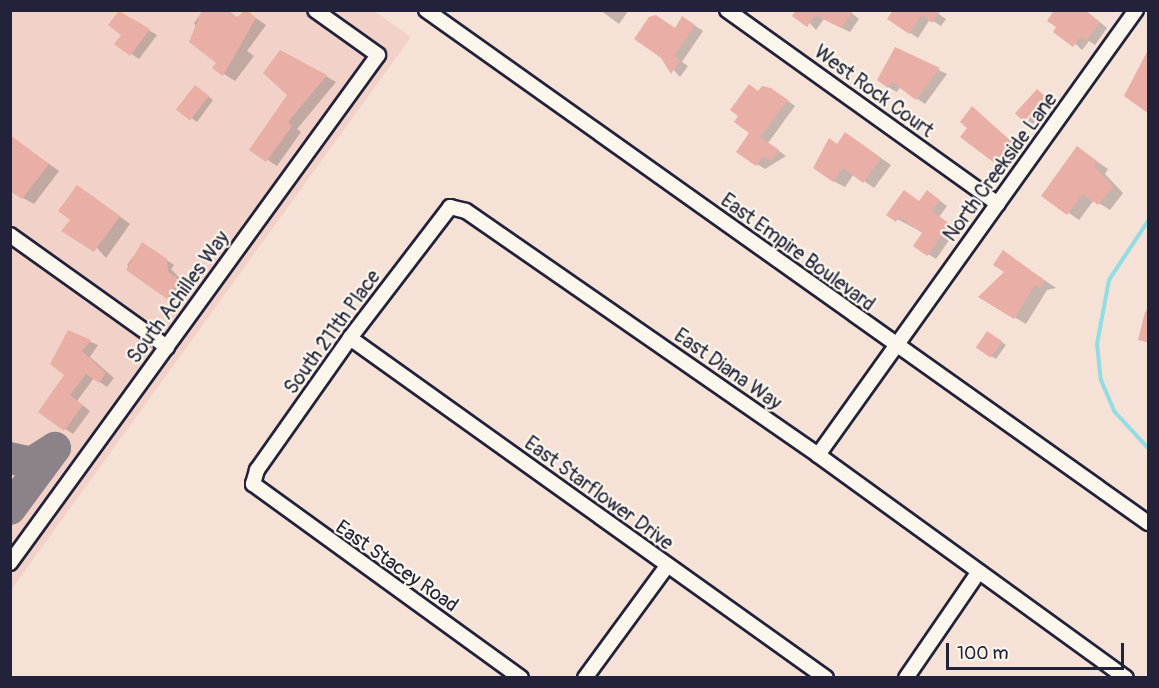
<!DOCTYPE html>
<html>
<head>
<meta charset="utf-8">
<style>
  body { margin:0 }
  #map { position:relative; width:1159px; height:688px; overflow:hidden; background:#f6e1d7; font-family:Pangolin,sans-serif }
  div>[style] { position:absolute }
  [style*='--x'] { left:calc(var(--x)*1px); top:calc(var(--y)*1px); width:calc(var(--w)*1px); rotate:calc(var(--a)*1deg) }
  .built>* { inset:0; background:#f2d2c8 }
  .shadow>* { inset:0; background:#0003 }
  .stream>* { height:4px; margin:-2px; padding:0 2px; transform-origin:2px; border-radius:2px; background:#8ddfe5 }
  .taxiway>* { height:32px; margin:-16px; padding:0 16px; transform-origin:16px; border-radius:16px; background:#8c8289 }
  .building>* { inset:0; background:#e9aea6; transform-origin:0 0 }
  .roads { filter:drop-shadow(2px 0 #22223b) drop-shadow(-2px 0 #22223b) drop-shadow(0 2px #22223b) drop-shadow(0 -2px #22223b) }
  .minor>* { height:14px; margin:-7px; padding:0 7px; transform-origin:7px; border-radius:7px; background:#fbf7ec }
  span { translate:-50% -50%; white-space:nowrap; text-align:center; line-height:1.15; -webkit-text-stroke:4.5px #fbf7ec; paint-order:stroke }
  .street-label { font-size:20px; color:#22223b }
  .frame { position:absolute; inset:0; border:12px solid #22223b; pointer-events:none }
  .scale { position:absolute; left:946px; top:643px; width:178px; height:27px; box-sizing:border-box; border:3px solid #22223b; border-top:0; padding-left:8px; font-size:18px; line-height:21px; white-space:nowrap; color:#22223b; -webkit-text-stroke:4px #fbf7ec; paint-order:stroke }
</style>
</head>
<body>
<div id="map">
  <div class="built">
    <i style="clip-path:polygon(11px 11px,374px 11px,411px 37px,11px 590px)"></i>
  </div>
  <div class="shadow">
    <i style="clip-path:polygon(204px 10px,238px 19px,244px 10px,266px 25px,247px 51px,254px 56px,235px 81px,215px 68px,219px 62px,194px 23px)"></i>
    <i style="clip-path:polygon(600px 10px,629px 10px,619px 24px)"></i>
    <i style="clip-path:polygon(798px 10px,848px 10px,859px 19px,850px 32px,824px 19px,816px 30px)"></i>
    <i style="clip-path:polygon(933px 10px,946px 19px,941px 26px,930px 19px,918px 38px,889px 19px)"></i>
    <i style="clip-path:polygon(1056px 10px,1085px 10px,1107px 28px,1095px 45px,1089px 41px,1082px 50px,1058px 27px)"></i>
    <i style="clip-path:polygon(119px 13px,157px 35px,139px 59px,116px 44px,123px 34px)"></i>
    <i style="clip-path:polygon(691px 23px,703px 31px,682px 62px,688px 66px,680px 77px,662px 57px,675px 30px)"></i>
    <i style="clip-path:polygon(895px 49px,947px 74px,925px 104px,900px 87px,897px 92px,888px 87px)"></i>
    <i style="clip-path:polygon(326px 76px,336px 82px,297px 129px,301px 132px,277px 166px,251px 149px)"></i>
    <i style="clip-path:polygon(200px 90px,213px 100px,197px 122px,179px 109px)"></i>
    <i style="clip-path:polygon(759px 92px,780px 95px,795px 106px,768px 143px,786px 156px,765px 169px,757px 164px,751px 133px)"></i>
    <i style="clip-path:polygon(1042px 94px,1051px 101px,1033px 124px,1028px 121px)"></i>
    <i style="clip-path:polygon(972px 108px,1020px 149px,1006px 168px,969px 128px)"></i>
    <i style="clip-path:polygon(10px 136px,59px 171px,34px 204px,23px 198px)"></i>
    <i style="clip-path:polygon(857px 141px,891px 165px,874px 188px,854px 174px,845px 187px,833px 181px,838px 145px)"></i>
    <i style="clip-path:polygon(1078px 148px,1108px 169px,1105px 174px,1123px 193px,1110px 210px,1094px 200px,1079px 220px,1044px 196px)"></i>
    <i style="clip-path:polygon(88px 193px,130px 224px,106px 258px,72px 220px)"></i>
    <i style="clip-path:polygon(935px 197px,947px 206px,939px 217px,957px 229px,936px 259px,928px 254px,924px 233px,889px 215px)"></i>
    <i style="clip-path:polygon(143px 244px,174px 265px,171px 269px,187px 286px,176px 302px,127px 265px)"></i>
    <i style="clip-path:polygon(1004px 252px,1056px 288px,1047px 290px,1026px 324px,981px 297px,1006px 272px)"></i>
    <i style="clip-path:polygon(1148px 304px,1148px 343px,1140px 339px)"></i>
    <i style="clip-path:polygon(68px 332px,98px 345px,90px 357px,114px 378px,107px 387px,94px 378px,77px 401px,90px 411px,73px 434px,40px 412px,66px 374px)"></i>
    <i style="clip-path:polygon(993px 336px,1006px 345px,996px 359px,991px 356px)"></i>
  </div>
  <div class="stream">
    <i style="--x:1148;--y:221;--w:71;--a:123.5"></i>
    <i style="--x:1109;--y:280;--w:65;--a:100.6"></i>
    <i style="--x:1097;--y:344;--w:36;--a:84"></i>
    <i style="--x:1101;--y:380;--w:34;--a:67"></i>
    <i style="--x:1114;--y:411;--w:50;--a:47.4"></i>
  </div>
  <div class="taxiway">
    <i style="--x:10;--y:458;--w:22;--a:13"></i>
    <i style="--x:31;--y:463;--w:28;--a:-32"></i>
    <i style="--x:10;--y:509;--w:76;--a:-53.6"></i>
  </div>
  <div class="building">
    <i style="clip-path:polygon(202px 10px,228px 10px,237px 17px,247px 10px,256px 18px,223px 76px,212px 68px,216px 63px,189px 42px)"></i>
    <i style="clip-path:polygon(796px 10px,854px 10px,841px 28px,815px 15px,807px 27px,792px 16px)"></i>
    <i style="clip-path:polygon(893px 10px,941px 10px,932px 23px,922px 15px,909px 34px,887px 19px)"></i>
    <i style="clip-path:polygon(1054px 10px,1083px 10px,1100px 22px,1086px 41px,1080px 37px,1073px 47px,1053px 32px,1056px 27px,1047px 21px)"></i>
    <i style="clip-path:polygon(119px 11px,150px 29px,130px 56px,114px 44px,121px 35px,108px 25px)"></i>
    <i style="clip-path:polygon(656px 15px,675px 28px,682px 16px,695px 25px,674px 56px,680px 60px,671px 74px,661px 58px,634px 39px,649px 17px)"></i>
    <i style="clip-path:polygon(895px 47px,940px 68px,916px 100px,892px 82px,888px 88px,877px 80px)"></i>
    <i style="clip-path:polygon(1149px 48px,1149px 114px,1124px 96px)"></i>
    <i style="clip-path:polygon(280px 50px,327px 75px,288px 122px,292px 126px,266px 162px,249px 150px,287px 95px,263px 73px)"></i>
    <i style="clip-path:polygon(749px 84px,758px 91px,762px 86px,771px 88px,788px 100px,760px 137px,779px 150px,771px 161px,763px 156px,756px 166px,736px 152px,749px 133px,734px 122px,738px 116px,730px 110px)"></i>
    <i style="left:195px;top:85px;width:18px;height:31px;rotate:38deg"></i>
    <i style="left:1037px;top:89px;width:12px;height:33px;rotate:42deg"></i>
    <i style="clip-path:polygon(972px 106px,1013px 143px,997px 165px,960px 137px,967px 128px,960px 122px)"></i>
    <i style="clip-path:polygon(845px 132px,881px 158px,863px 183px,843px 168px,833px 182px,813px 168px,829px 138px,837px 144px)"></i>
    <i style="clip-path:polygon(10px 135px,49px 164px,22px 199px,10px 191px)"></i>
    <i style="clip-path:polygon(1077px 146px,1098px 162px,1094px 166px,1113px 186px,1098px 205px,1083px 194px,1067px 215px,1041px 196px)"></i>
    <i style="clip-path:polygon(77px 185px,120px 216px,94px 252px,61px 231px,70px 220px,58px 211px)"></i>
    <i style="clip-path:polygon(904px 190px,919px 201px,927px 190px,940px 200px,932px 211px,950px 224px,927px 256px,913px 246px,922px 233px,899px 217px,896px 222px,886px 215px)"></i>
    <i style="clip-path:polygon(142px 242px,167px 259px,168px 272px,180px 280px,167px 299px,126px 270px)"></i>
    <i style="clip-path:polygon(1003px 250px,1045px 281px,1040px 288px,1035px 285px,1014px 319px,978px 297px,1004px 272px,993px 265px)"></i>
    <i style="clip-path:polygon(1145px 312px,1149px 312px,1147px 342px,1138px 340px)"></i>
    <i style="clip-path:polygon(68px 330px,91px 340px,82px 351px,106px 373px,99px 383px,86px 374px,70px 395px,83px 405px,64px 431px,38px 412px,64px 375px,50px 364px)"></i>
    <i style="left:987px;top:331px;width:18px;height:20px;rotate:34deg"></i>
  </div>
  <div class="roads">
    <div class="minor">
      <i style="--x:426;--y:10;--w:886;--a:35.39"></i>
      <i style="--x:727;--y:10;--w:333;--a:35.6"></i>
      <i style="--x:10;--y:235;--w:193;--a:35.5"></i>
      <i style="--x:350;--y:338;--w:585;--a:35.54"></i>
      <i style="--x:818;--y:455;--w:547;--a:-54.45"></i>
      <i style="--x:10;--y:563;--w:627;--a:-54.08"></i>
      <i style="--x:378;--y:55;--w:77;--a:-144.5"></i>
      <i style="--x:521;--y:678;--w:331;--a:-144.1"></i>
      <i style="--x:253;--y:484;--w:15;--a:-74"></i>
      <i style="--x:257;--y:470;--w:161;--a:-54.8"></i>
      <i style="--x:350;--y:338;--w:165;--a:-52.6"></i>
      <i style="--x:450;--y:207;--w:16;--a:14"></i>
      <i style="--x:466;--y:211;--w:428;--a:34.7"></i>
      <i style="--x:818;--y:455;--w:380;--a:35.9"></i>
      <i style="--x:585;--y:678;--w:139;--a:-53.8"></i>
      <i style="--x:906;--y:678;--w:127;--a:-55.6"></i>
    </div>
  </div>
  <div class="street-label">
    <span style="left:874px;top:91px;rotate:36deg">West Rock Court</span>
    <span style="left:1000px;top:167px;rotate:-54deg">North Creekside Lane</span>
    <span style="left:798px;top:252px;rotate:36deg">East Empire Boulevard</span>
    <span style="left:178px;top:297px;rotate:-54deg">South Achilles Way</span>
    <span style="left:332px;top:332px;rotate:-54deg">South 211th Place</span>
    <span style="left:728px;top:369px;rotate:35deg">East Diana Way</span>
    <span style="left:599px;top:493px;rotate:36deg">East Starflower Drive</span>
    <span style="left:397px;top:566px;rotate:35deg">East Stacey Road</span>
  </div>
  <div class="frame"></div>
  <div class="scale">100 m</div>
</div>
</body>
</html>
